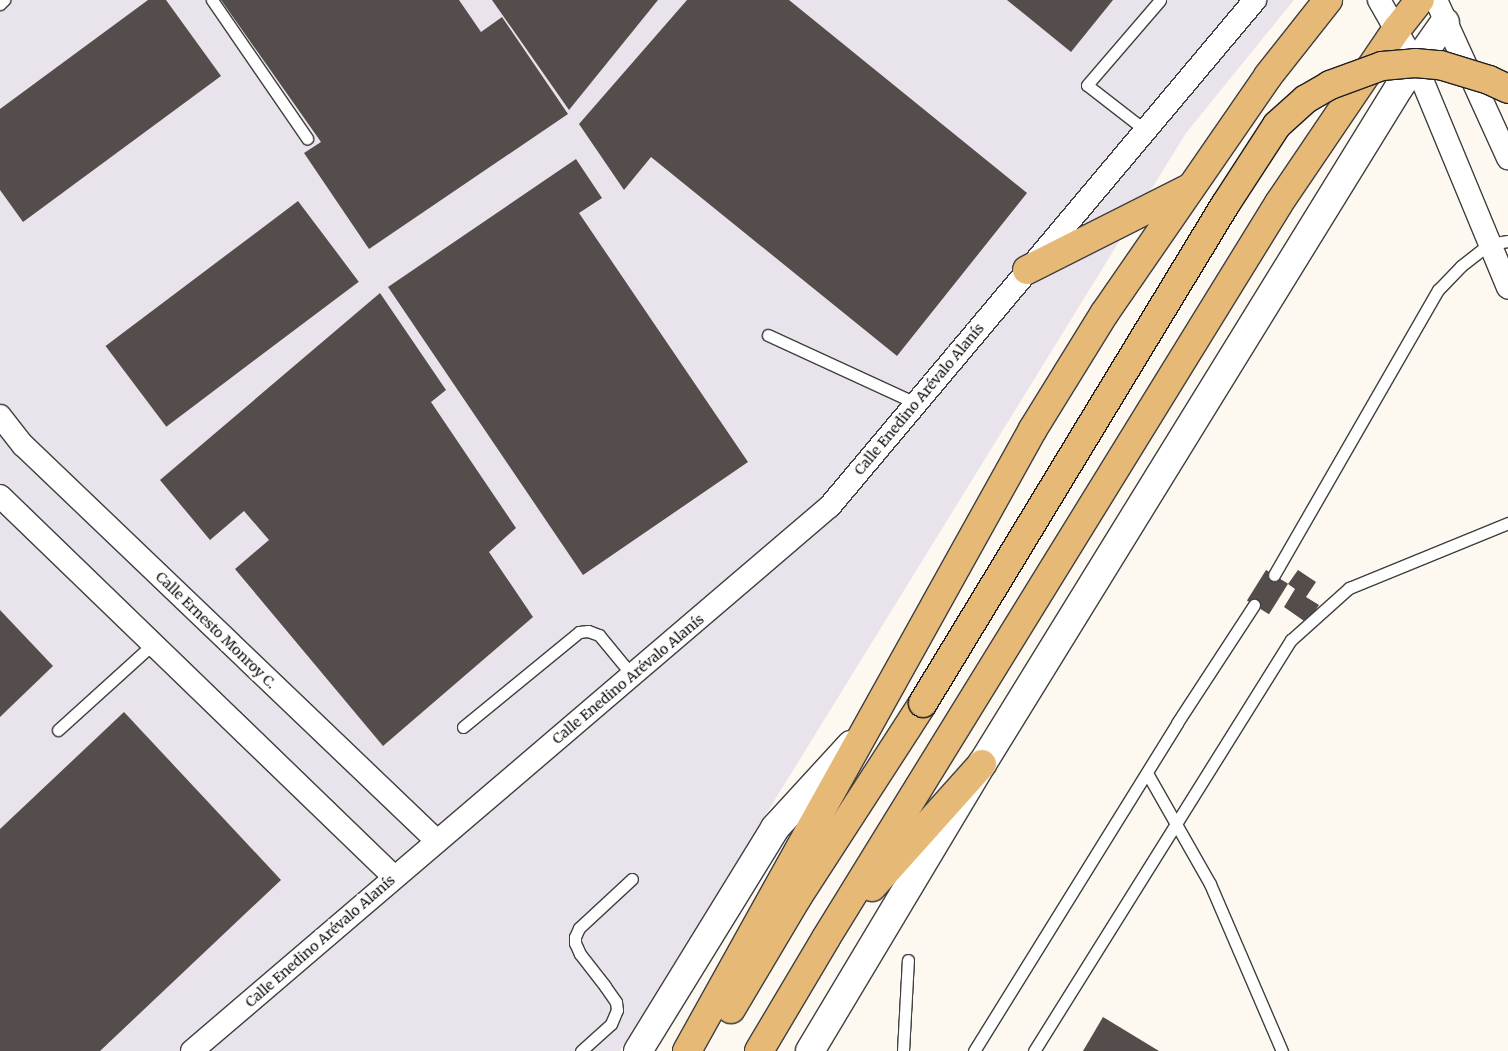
<!DOCTYPE html>
<html>
<head>
<meta charset="utf-8">
<style>
  body { margin:0 }
  #map { position:relative; width:1508px; height:1051px; overflow:hidden; background:#fdf8f0; font-family:Merriweather,serif }
  div>[style] { position:absolute }
  [style*='--x'] { left:calc(var(--x)*1px); top:calc(var(--y)*1px); width:calc(var(--w)*1px); rotate:calc(var(--a)*1deg) }
  .industrial>* { inset:0; background:#e9e3eb }
  .building>* { inset:0; background:#554d4b; transform-origin:0 0 }
  .roads { filter:drop-shadow(1px 0 #404040) drop-shadow(-1px 0 #404040) drop-shadow(0 1px #404040) drop-shadow(0 -1px #404040) }
  .service>* { height:11px; margin:-5.5px; padding:0 5.5px; transform-origin:5.5px; border-radius:5.5px; background:#fff }
  .minor>* { height:22px; margin:-11px; padding:0 11px; transform-origin:11px; border-radius:11px; background:#fff }
  .tertiary>* { height:28px; margin:-14px; padding:0 14px; transform-origin:14px; border-radius:14px; background:#fff }
  .primary>* { height:28px; margin:-14px; padding:0 14px; transform-origin:14px; border-radius:14px; background:#e6b977 }
  .bridges { filter:drop-shadow(1px 0 #1e1e1e) drop-shadow(-1px 0 #1e1e1e) drop-shadow(0 1px #1e1e1e) drop-shadow(0 -1px #1e1e1e) }
  .primary-bridge>* { height:28px; margin:-14px; padding:0 14px; transform-origin:14px; border-radius:14px; background:#e6b977 }
  span { translate:-50% -50%; white-space:nowrap; text-align:center; line-height:1.15; -webkit-text-stroke:5px #fff; paint-order:stroke }
  .street-label { font-size:14px; color:#0d0d0d }
</style>
</head>
<body>
<div id="map">
  <div class="industrial">
    <i style="clip-path:polygon(0 0,1294px 0,1186px 133px,620px 1051px,0 1051px)"></i>
  </div>
  <div class="building">
    <i style="clip-path:polygon(148px 0,166px 0,221px 76px,23px 222px,0 190px,0 109px)"></i>
    <i style="clip-path:polygon(221px 0,459px 0,481px 32px,502px 17px,568px 114px,369px 249px,304px 153px,321px 142px)"></i>
    <i style="clip-path:polygon(492px 0,658px 0,569px 110px)"></i>
    <i style="clip-path:polygon(687px 0,789px 0,1027px 193px,897px 356px,651px 157px,624px 190px,579px 124px)"></i>
    <i style="clip-path:polygon(1007px 0,1113px 0,1071px 52px)"></i>
    <i style="clip-path:polygon(576px 159px,602px 198px,579px 213px,748px 462px,583px 575px,388px 287px)"></i>
    <i style="left:298px;top:201px;width:101px;height:241px;rotate:53deg"></i>
    <i style="clip-path:polygon(380px 293px,446px 390px,431px 402px,516px 528px,489px 552px,533px 617px,383px 746px,235px 569px,269px 540px,244px 511px,210px 540px,160px 480px)"></i>
    <i style="left:1266px;top:570px;width:26px;height:36px;rotate:32deg"></i>
    <i style="clip-path:polygon(1298px 570px,1316px 582px,1306px 597px,1319px 605px,1307px 623px,1284px 607px,1295px 589px,1288px 584px)"></i>
    <i style="clip-path:polygon(0 610px,53px 666px,0 717px)"></i>
    <i style="clip-path:polygon(124px 712px,281px 880px,100px 1051px,0 1051px,0 829px)"></i>
    <i style="clip-path:polygon(1103px 1017px,1159px 1051px,1083px 1051px)"></i>
  </div>
  <div class="roads">
    <div class="service">
      <i style="--x:212;--y:0;--w:168;--a:55.5"></i>
      <i style="--x:0;--y:4;--w:6;--a:-45"></i>
      <i style="--x:1145;--y:130;--w:73;--a:-142.2"></i>
      <i style="--x:1087;--y:85;--w:112;--a:-49.3"></i>
      <i style="--x:768;--y:335;--w:163;--a:24.7"></i>
      <i style="--x:1274;--y:575;--w:329;--a:-60.1"></i>
      <i style="--x:1438;--y:290;--w:33;--a:-46"></i>
      <i style="--x:1461;--y:266;--w:36;--a:-38"></i>
      <i style="--x:1489;--y:244;--w:19;--a:-9"></i>
      <i style="--x:463;--y:727;--w:150;--a:-39.3"></i>
      <i style="--x:579;--y:632;--w:9;--a:-6"></i>
      <i style="--x:588;--y:631;--w:12;--a:20"></i>
      <i style="--x:599;--y:635;--w:52;--a:50.5"></i>
      <i style="--x:58;--y:730;--w:128;--a:-42.2"></i>
      <i style="--x:1147;--y:773;--w:128;--a:60.4"></i>
      <i style="--x:1210;--y:884;--w:182;--a:66.7"></i>
      <i style="--x:581;--y:1051;--w:40;--a:-42"></i>
      <i style="--x:611;--y:1024;--w:15;--a:-67"></i>
      <i style="--x:617;--y:1010;--w:8;--a:-97"></i>
      <i style="--x:616;--y:1002;--w:19;--a:-125"></i>
      <i style="--x:605;--y:986;--w:41;--a:-128"></i>
      <i style="--x:580;--y:954;--w:12;--a:-114"></i>
      <i style="--x:575;--y:943;--w:6;--a:-90"></i>
      <i style="--x:575;--y:937;--w:10;--a:-66"></i>
      <i style="--x:579;--y:928;--w:72;--a:-42.8"></i>
      <i style="--x:903;--y:1051;--w:91;--a:-86.9"></i>
      <i style="--x:974;--y:1051;--w:386;--a:-58.2"></i>
      <i style="--x:1177;--y:723;--w:141;--a:-56.9"></i>
      <i style="--x:1034;--y:1051;--w:485;--a:-58"></i>
      <i style="--x:1291;--y:640;--w:78;--a:-41.9"></i>
      <i style="--x:1349;--y:588;--w:172;--a:-22.2"></i>
    </div>
    <div class="minor">
      <i style="--x:1379;--y:0;--w:73;--a:60.3"></i>
      <i style="--x:1415;--y:63;--w:243;--a:67.5"></i>
      <i style="--x:1436;--y:0;--w:174;--a:65.5"></i>
      <i style="--x:0;--y:416;--w:37;--a:52"></i>
      <i style="--x:23;--y:445;--w:573;--a:43.73"></i>
      <i style="--x:0;--y:496;--w:548;--a:44.04"></i>
      <i style="--x:192;--y:1051;--w:839;--a:-40.51"></i>
      <i style="--x:830;--y:506;--w:661;--a:-49.97"></i>
    </div>
    <div class="tertiary">
      <i style="--x:638;--y:1051;--w:262;--a:-58.4"></i>
      <i style="--x:775;--y:828;--w:113;--a:-47.5"></i>
      <i style="--x:810;--y:1051;--w:335;--a:-59.1"></i>
      <i style="--x:982;--y:764;--w:796;--a:-58.35"></i>
      <i style="--x:1400;--y:86;--w:78;--a:-54.9"></i>
    </div>
    <div class="primary">
      <i style="--x:1027;--y:270;--w:182;--a:-26.8"></i>
      <i style="--x:872;--y:887;--w:165;--a:-48.2"></i>
      <i style="--x:731;--y:1009;--w:129;--a:-59.3"></i>
      <i style="--x:797;--y:898;--w:232;--a:-57.1"></i>
      <i style="--x:687;--y:1051;--w:712;--a:-60.91"></i>
      <i style="--x:1033;--y:429;--w:135;--a:-58.3"></i>
      <i style="--x:1104;--y:314;--w:289;--a:-55.4"></i>
      <i style="--x:1268;--y:76;--w:97;--a:-51.7"></i>
      <i style="--x:759;--y:1051;--w:131;--a:-59.3"></i>
      <i style="--x:826;--y:938;--w:863;--a:-58.35"></i>
      <i style="--x:1279;--y:203;--w:210;--a:-55.9"></i>
      <i style="--x:1397;--y:29;--w:37;--a:-52"></i>
    </div>
  </div>
  <div class="bridges">
    <div class="primary-bridge">
      <i style="--x:923;--y:703;--w:582;--a:-58.77"></i>
      <i style="--x:1225;--y:205;--w:95;--a:-57"></i>
      <i style="--x:1277;--y:125;--w:39;--a:-42"></i>
      <i style="--x:1306;--y:99;--w:28;--a:-30"></i>
      <i style="--x:1330;--y:85;--w:55;--a:-20.1"></i>
      <i style="--x:1382;--y:66;--w:33;--a:-5"></i>
      <i style="--x:1415;--y:63;--w:25;--a:5"></i>
      <i style="--x:1440;--y:65;--w:51;--a:17"></i>
      <i style="--x:1489;--y:80;--w:21;--a:25"></i>
    </div>
  </div>
  <div class="street-label">
    <span style="left:919px;top:399px;rotate:-50deg">Calle Enedino Arévalo Alanís</span>
    <span style="left:216px;top:630px;rotate:44deg">Calle Ernesto Monroy C.</span>
    <span style="left:628px;top:679px;rotate:-40deg">Calle Enedino Arévalo Alanís</span>
    <span style="left:320px;top:941px;rotate:-41deg">Calle Enedino Arévalo Alanís</span>
  </div>
</div>
</body>
</html>
